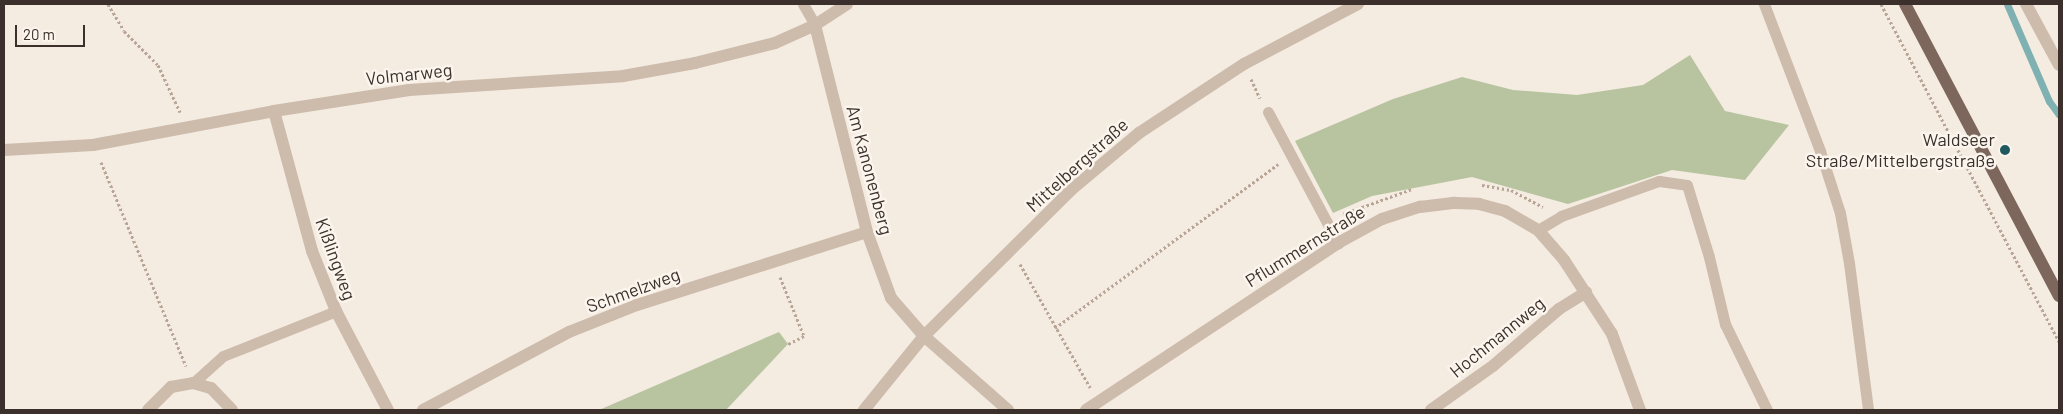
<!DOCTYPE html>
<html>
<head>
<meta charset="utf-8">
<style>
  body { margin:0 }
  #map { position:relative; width:2063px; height:414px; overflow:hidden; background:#f4ebe1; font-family:Barlow,sans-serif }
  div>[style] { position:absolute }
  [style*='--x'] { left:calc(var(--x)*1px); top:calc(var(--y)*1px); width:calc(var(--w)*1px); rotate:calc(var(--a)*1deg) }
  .green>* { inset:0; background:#b8c4a0 }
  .stream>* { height:7px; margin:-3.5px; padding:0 3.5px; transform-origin:3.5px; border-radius:3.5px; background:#7fb0b2 }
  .path>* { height:3px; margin-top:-1.5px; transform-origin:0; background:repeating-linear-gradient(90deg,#b9a596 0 2.5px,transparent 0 5px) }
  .lane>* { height:11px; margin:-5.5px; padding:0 5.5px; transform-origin:5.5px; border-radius:5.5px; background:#cdbbac }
  .street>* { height:12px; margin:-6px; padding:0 6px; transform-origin:6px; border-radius:6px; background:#cdbbac }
  .primary>* { height:12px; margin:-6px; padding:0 6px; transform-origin:6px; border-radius:6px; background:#7d675c }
  .dots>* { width:14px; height:14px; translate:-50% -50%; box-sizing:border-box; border:2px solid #fbf5ee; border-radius:50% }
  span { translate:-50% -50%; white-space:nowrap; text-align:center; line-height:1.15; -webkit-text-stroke:5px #fbf5ee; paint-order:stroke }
  .street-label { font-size:18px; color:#3b302b }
  .poi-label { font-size:18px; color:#3b302b }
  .right { translate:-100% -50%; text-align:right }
  .frame { position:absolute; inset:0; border:5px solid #3b302b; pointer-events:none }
  .scale { position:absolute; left:15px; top:25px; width:70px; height:22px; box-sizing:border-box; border:2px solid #3b302b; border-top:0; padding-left:6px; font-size:15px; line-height:18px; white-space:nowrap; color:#3b302b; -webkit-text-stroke:4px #fbf5ee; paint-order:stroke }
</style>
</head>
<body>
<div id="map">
  <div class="green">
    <i style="clip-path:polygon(1690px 55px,1725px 111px,1789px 125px,1745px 180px,1672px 170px,1568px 204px,1472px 177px,1372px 196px,1333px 213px,1295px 141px,1393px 99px,1462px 77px,1513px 90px,1577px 95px,1643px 85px)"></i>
    <i style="clip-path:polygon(779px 332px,788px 344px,726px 410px,599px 410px)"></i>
  </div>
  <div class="stream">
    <i style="--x:2007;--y:4;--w:106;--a:66.6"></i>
    <i style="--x:2049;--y:101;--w:17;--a:54"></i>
  </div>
  <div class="path">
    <i style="--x:108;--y:4;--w:31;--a:59"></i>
    <i style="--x:124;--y:31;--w:48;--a:45"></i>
    <i style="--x:158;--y:65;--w:52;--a:64.9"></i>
    <i style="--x:1881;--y:4;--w:382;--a:62.2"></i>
    <i style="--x:1251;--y:79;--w:21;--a:65"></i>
    <i style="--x:101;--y:162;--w:221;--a:67.4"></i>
    <i style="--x:1482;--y:185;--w:29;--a:10"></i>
    <i style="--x:1511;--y:190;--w:36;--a:28"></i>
    <i style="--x:1343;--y:214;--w:73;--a:-19.9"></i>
    <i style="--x:1020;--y:264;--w:142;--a:60.4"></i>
    <i style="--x:780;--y:277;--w:64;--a:67.9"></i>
    <i style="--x:804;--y:336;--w:18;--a:153"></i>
    <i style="--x:1055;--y:328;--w:277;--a:-36.3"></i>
  </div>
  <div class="lane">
    <i style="--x:803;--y:4;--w:24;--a:60"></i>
    <i style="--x:1764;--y:4;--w:157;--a:69.1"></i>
    <i style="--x:1820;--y:151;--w:65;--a:72.1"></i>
    <i style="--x:1840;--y:213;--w:51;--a:79.8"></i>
    <i style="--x:1849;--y:263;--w:148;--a:82.6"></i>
    <i style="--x:1268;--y:112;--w:149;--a:61.9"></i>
    <i style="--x:1538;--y:230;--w:27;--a:-31"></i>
    <i style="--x:1561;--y:216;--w:104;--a:-19.7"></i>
    <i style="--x:1659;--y:181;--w:28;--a:8"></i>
    <i style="--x:1687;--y:185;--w:75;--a:73"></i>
    <i style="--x:1709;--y:257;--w:69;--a:76.6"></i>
    <i style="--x:1725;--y:324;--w:96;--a:64"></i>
    <i style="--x:193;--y:383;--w:40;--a:-42"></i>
    <i style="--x:223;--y:356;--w:122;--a:-21.7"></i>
  </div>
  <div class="street">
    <i style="--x:2026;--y:4;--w:69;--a:61.6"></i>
    <i style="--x:815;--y:25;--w:213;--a:75.9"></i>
    <i style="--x:867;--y:232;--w:70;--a:70"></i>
    <i style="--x:891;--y:298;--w:50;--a:49"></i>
    <i style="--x:924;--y:336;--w:112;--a:41.4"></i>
    <i style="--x:274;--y:111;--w:145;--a:74.8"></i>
    <i style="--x:312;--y:251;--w:65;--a:68.2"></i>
    <i style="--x:336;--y:311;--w:112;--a:62.3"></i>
    <i style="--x:4;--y:150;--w:89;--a:-3.2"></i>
    <i style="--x:93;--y:145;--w:184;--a:-10.6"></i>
    <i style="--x:274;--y:111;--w:137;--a:-8.8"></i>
    <i style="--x:409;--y:90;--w:214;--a:-3.7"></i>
    <i style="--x:623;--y:76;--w:73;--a:-10.2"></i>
    <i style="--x:695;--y:63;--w:82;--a:-14"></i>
    <i style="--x:775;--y:43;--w:44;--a:-24.2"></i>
    <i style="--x:815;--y:25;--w:38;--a:-33"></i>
    <i style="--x:148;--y:410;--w:33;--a:-45"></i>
    <i style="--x:171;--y:387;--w:22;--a:-10"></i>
    <i style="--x:193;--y:383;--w:19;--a:16"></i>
    <i style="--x:211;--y:388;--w:30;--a:46"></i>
    <i style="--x:423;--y:410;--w:166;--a:-28.1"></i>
    <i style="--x:569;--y:332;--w:73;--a:-21.7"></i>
    <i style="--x:637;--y:305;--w:241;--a:-17.6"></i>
    <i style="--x:864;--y:410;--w:95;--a:-51"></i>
    <i style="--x:924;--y:336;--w:207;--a:-44.8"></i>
    <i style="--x:1071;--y:190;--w:89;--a:-40"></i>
    <i style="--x:1139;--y:133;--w:126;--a:-33.3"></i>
    <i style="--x:1244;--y:64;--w:129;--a:-27.8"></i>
    <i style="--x:1086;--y:410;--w:302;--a:-33.5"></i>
    <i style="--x:1338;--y:243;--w:50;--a:-28.6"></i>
    <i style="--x:1382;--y:219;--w:40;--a:-18"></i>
    <i style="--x:1420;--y:207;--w:35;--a:-7"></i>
    <i style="--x:1455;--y:203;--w:24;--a:2"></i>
    <i style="--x:1479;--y:204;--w:27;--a:15"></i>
    <i style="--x:1505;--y:211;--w:38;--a:30"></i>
    <i style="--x:1538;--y:230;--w:40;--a:49"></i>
    <i style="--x:1564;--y:260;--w:88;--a:57"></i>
    <i style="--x:1612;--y:334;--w:81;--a:69.8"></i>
    <i style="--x:1431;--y:410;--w:77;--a:-35.5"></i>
    <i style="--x:1494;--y:365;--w:86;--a:-40.7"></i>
    <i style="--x:1559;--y:309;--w:32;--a:-32"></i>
  </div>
  <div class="primary">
    <i style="--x:1905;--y:4;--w:330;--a:62.2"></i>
  </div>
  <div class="dots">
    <i style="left:2005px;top:150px;background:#1f5a5e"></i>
  </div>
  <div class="street-label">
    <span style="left:409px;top:74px;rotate:-6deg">Volmarweg</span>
    <span style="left:1077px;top:165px;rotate:-42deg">Mittelbergstraße</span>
    <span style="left:870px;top:170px;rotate:75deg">Am Kanonenberg</span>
    <span style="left:1305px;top:246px;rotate:-32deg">Pflummernstraße</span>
    <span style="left:336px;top:259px;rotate:70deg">Kißlingweg</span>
    <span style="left:633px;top:290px;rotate:-20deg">Schmelzweg</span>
    <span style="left:1497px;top:337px;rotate:-39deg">Hochmannweg</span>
  </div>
  <div class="poi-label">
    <span class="right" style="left:1995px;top:150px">Waldseer<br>Straße/Mittelbergstraße</span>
  </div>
  <div class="frame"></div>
  <div class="scale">20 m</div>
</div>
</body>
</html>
